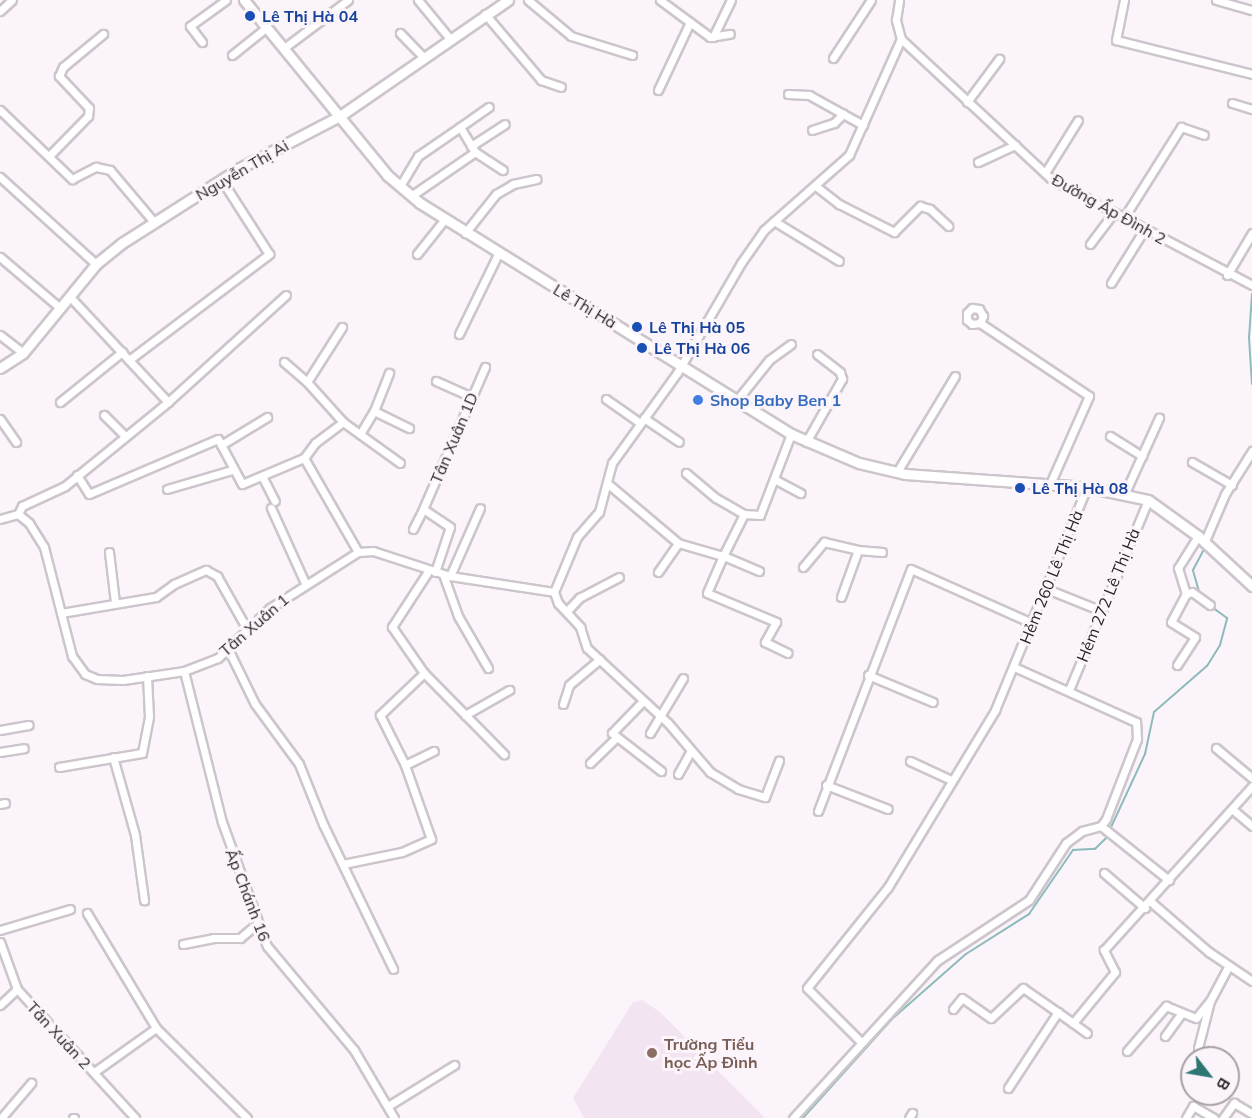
<!DOCTYPE html>
<html>
<head>
<meta charset="utf-8">
<style>
  body { margin:0 }
  #map { position:relative; width:1252px; height:1118px; overflow:hidden; background:#fcf4fb; font-family:Mulish,sans-serif }
  div>[style] { position:absolute }
  [style*='--x'] { left:calc(var(--x)*1px); top:calc(var(--y)*1px); width:calc(var(--w)*1px); rotate:calc(var(--a)*1deg) }
  .built>* { inset:0; background:#f3e4f1 }
  .stream>* { height:2px; margin:-1px; padding:0 1px; transform-origin:1px; border-radius:1px; background:#8cbbbc }
  .roads { filter:drop-shadow(2px 0 #cdc5cc) drop-shadow(-2px 0 #cdc5cc) drop-shadow(0 2px #cdc5cc) drop-shadow(0 -2px #cdc5cc) }
  .street>* { height:7px; margin:-3.5px; padding:0 3.5px; transform-origin:3.5px; border-radius:3.5px; background:#fff }
  .secondary>* { height:9px; margin:-4.5px; padding:0 4.5px; transform-origin:4.5px; border-radius:4.5px; background:#fff }
  .dots>* { width:16px; height:16px; translate:-50% -50%; box-sizing:border-box; border:3px solid #fcf4fb; border-radius:50% }
  span { translate:-50% -50%; white-space:nowrap; text-align:center; line-height:1.15; -webkit-text-stroke:6px #fcf4fb; paint-order:stroke }
  .transit-label { font-size:16px; color:#164399; font-weight:700 }
  .left { translate:0 -50%; text-align:left }
  .street-label { font-size:16px; color:#262325 }
  .shop-label { font-size:16px; color:#366cbe; font-weight:700 }
  .education-label { font-size:16px; color:#785e54; font-weight:700 }
  .north { position:absolute; left:1180px; top:1046px; width:60px; height:60px; box-sizing:border-box; background:#fcf4fb; border:2px solid #a6a0a5; border-radius:50%; rotate:121deg; font-size:16px; font-weight:700; line-height:24px; text-align:center; color:#262325 }
  .north::after { content:''; display:block; margin:auto; width:21px; height:27px; background:#2d7672; clip-path:polygon(50% 0,100% 100%,50% 72%,0 100%) }
</style>
</head>
<body>
<div id="map">
  <div class="built">
    <i style="clip-path:polygon(642px 1000px,660px 1012px,765px 1118px,584px 1118px,573px 1098px,633px 1002px)"></i>
  </div>
  <div class="stream">
    <i style="--x:1252;--y:294;--w:44;--a:93.9"></i>
    <i style="--x:1249;--y:338;--w:46;--a:86.3"></i>
    <i style="--x:1226;--y:501;--w:50;--a:-58.8"></i>
    <i style="--x:1200;--y:595;--w:26;--a:-106"></i>
    <i style="--x:1193;--y:570;--w:26;--a:-62"></i>
    <i style="--x:803;--y:1118;--w:133;--a:-48"></i>
    <i style="--x:892;--y:1019;--w:98;--a:-41.3"></i>
    <i style="--x:966;--y:954;--w:75;--a:-32.4"></i>
    <i style="--x:1029;--y:914;--w:78;--a:-55.5"></i>
    <i style="--x:1073;--y:850;--w:22;--a:-3"></i>
    <i style="--x:1095;--y:849;--w:16;--a:-45"></i>
    <i style="--x:1106;--y:838;--w:93;--a:-65.1"></i>
    <i style="--x:1145;--y:754;--w:43;--a:-77.9"></i>
    <i style="--x:1154;--y:712;--w:70;--a:-41"></i>
    <i style="--x:1207;--y:666;--w:25;--a:-58"></i>
    <i style="--x:1220;--y:645;--w:28;--a:-75"></i>
    <i style="--x:1227;--y:618;--w:19;--a:-144"></i>
  </div>
  <div class="roads">
    <div class="street">
      <i style="--x:418;--y:0;--w:52;--a:50.5"></i>
      <i style="--x:528;--y:0;--w:56;--a:39.9"></i>
      <i style="--x:571;--y:36;--w:64;--a:17.3"></i>
      <i style="--x:660;--y:0;--w:62;--a:36.5"></i>
      <i style="--x:710;--y:37;--w:20;--a:-9"></i>
      <i style="--x:1124;--y:0;--w:41;--a:101.3"></i>
      <i style="--x:1116;--y:40;--w:140;--a:14"></i>
      <i style="--x:1216;--y:0;--w:37;--a:16"></i>
      <i style="--x:0;--y:11;--w:16;--a:-43"></i>
      <i style="--x:485;--y:14;--w:87;--a:49.7"></i>
      <i style="--x:541;--y:80;--w:21;--a:19"></i>
      <i style="--x:400;--y:33;--w:35;--a:46"></i>
      <i style="--x:713;--y:37;--w:41;--a:-64.1"></i>
      <i style="--x:901;--y:39;--w:205;--a:43"></i>
      <i style="--x:1051;--y:179;--w:227;--a:27.8"></i>
      <i style="--x:202;--y:42;--w:20;--a:-127"></i>
      <i style="--x:190;--y:26;--w:44;--a:-35.8"></i>
      <i style="--x:284;--y:48;--w:80;--a:-36.9"></i>
      <i style="--x:232;--y:55;--w:45;--a:-38.7"></i>
      <i style="--x:833;--y:58;--w:69;--a:-56.8"></i>
      <i style="--x:658;--y:90;--w:75;--a:-64.8"></i>
      <i style="--x:788;--y:94;--w:21;--a:3"></i>
      <i style="--x:809;--y:95;--w:62;--a:29.1"></i>
      <i style="--x:967;--y:102;--w:54;--a:-53.3"></i>
      <i style="--x:1232;--y:103;--w:21;--a:17"></i>
      <i style="--x:0;--y:110;--w:100;--a:43.8"></i>
      <i style="--x:72;--y:179;--w:27;--a:-27"></i>
      <i style="--x:96;--y:167;--w:14;--a:12"></i>
      <i style="--x:110;--y:170;--w:68;--a:49.8"></i>
      <i style="--x:460;--y:127;--w:35;--a:-35"></i>
      <i style="--x:812;--y:130;--w:23;--a:-18"></i>
      <i style="--x:834;--y:123;--w:13;--a:-45"></i>
      <i style="--x:471;--y:146;--w:40;--a:-32.9"></i>
      <i style="--x:49;--y:156;--w:56;--a:-45.7"></i>
      <i style="--x:88;--y:116;--w:8;--a:-83"></i>
      <i style="--x:89;--y:108;--w:44;--a:-133.2"></i>
      <i style="--x:59;--y:76;--w:10;--a:-66"></i>
      <i style="--x:63;--y:67;--w:52;--a:-39.5"></i>
      <i style="--x:978;--y:162;--w:41;--a:-24.7"></i>
      <i style="--x:1045;--y:173;--w:62;--a:-58.1"></i>
      <i style="--x:0;--y:177;--w:130;--a:42.2"></i>
      <i style="--x:400;--y:186;--w:35;--a:-59"></i>
      <i style="--x:418;--y:156;--w:51;--a:-34.6"></i>
      <i style="--x:460;--y:127;--w:29;--a:59"></i>
      <i style="--x:817;--y:187;--w:28;--a:38"></i>
      <i style="--x:839;--y:204;--w:62;--a:27"></i>
      <i style="--x:894;--y:232;--w:37;--a:-45"></i>
      <i style="--x:920;--y:206;--w:10;--a:17"></i>
      <i style="--x:930;--y:209;--w:25;--a:43"></i>
      <i style="--x:411;--y:196;--w:78;--a:-34.5"></i>
      <i style="--x:475;--y:152;--w:33;--a:33"></i>
      <i style="--x:1123;--y:219;--w:109;--a:-57.8"></i>
      <i style="--x:1181;--y:127;--w:24;--a:19"></i>
      <i style="--x:774;--y:221;--w:76;--a:31.6"></i>
      <i style="--x:465;--y:233;--w:50;--a:-51.5"></i>
      <i style="--x:496;--y:194;--w:20;--a:-30"></i>
      <i style="--x:513;--y:184;--w:24;--a:-12"></i>
      <i style="--x:1090;--y:244;--w:39;--a:-53"></i>
      <i style="--x:417;--y:254;--w:43;--a:-51.5"></i>
      <i style="--x:0;--y:257;--w:77;--a:40.3"></i>
      <i style="--x:1227;--y:275;--w:49;--a:-59.2"></i>
      <i style="--x:1111;--y:283;--w:62;--a:-58.1"></i>
      <i style="--x:980;--y:323;--w:8;--a:-67"></i>
      <i style="--x:983;--y:316;--w:8;--a:-120"></i>
      <i style="--x:979;--y:309;--w:7;--a:-172"></i>
      <i style="--x:972;--y:308;--w:7;--a:135"></i>
      <i style="--x:967;--y:313;--w:7;--a:90"></i>
      <i style="--x:967;--y:320;--w:6;--a:39"></i>
      <i style="--x:972;--y:324;--w:8;--a:-7"></i>
      <i style="--x:980;--y:323;--w:131;--a:33.8"></i>
      <i style="--x:1089;--y:396;--w:96;--a:113.9"></i>
      <i style="--x:342;--y:327;--w:65;--a:122.5"></i>
      <i style="--x:307;--y:382;--w:54;--a:48"></i>
      <i style="--x:343;--y:422;--w:35;--a:143"></i>
      <i style="--x:315;--y:443;--w:19;--a:126"></i>
      <i style="--x:304;--y:458;--w:108;--a:60.1"></i>
      <i style="--x:459;--y:334;--w:89;--a:-64"></i>
      <i style="--x:0;--y:335;--w:29;--a:38"></i>
      <i style="--x:129;--y:360;--w:176;--a:-37.1"></i>
      <i style="--x:269;--y:254;--w:89;--a:-122.6"></i>
      <i style="--x:284;--y:362;--w:30;--a:41"></i>
      <i style="--x:436;--y:381;--w:39;--a:24"></i>
      <i style="--x:606;--y:399;--w:42;--a:35.2"></i>
      <i style="--x:737;--y:400;--w:51;--a:-51.3"></i>
      <i style="--x:769;--y:360;--w:27;--a:-36"></i>
      <i style="--x:60;--y:402;--w:80;--a:-38.9"></i>
      <i style="--x:168;--y:402;--w:159;--a:-42.2"></i>
      <i style="--x:374;--y:411;--w:39;--a:26"></i>
      <i style="--x:104;--y:415;--w:28;--a:45"></i>
      <i style="--x:644;--y:418;--w:42;--a:34.4"></i>
      <i style="--x:0;--y:419;--w:28;--a:55"></i>
      <i style="--x:343;--y:422;--w:70;--a:35.7"></i>
      <i style="--x:360;--y:434;--w:27;--a:-59"></i>
      <i style="--x:374;--y:411;--w:41;--a:-68.5"></i>
      <i style="--x:1110;--y:436;--w:38;--a:32"></i>
      <i style="--x:806;--y:442;--w:73;--a:-60.3"></i>
      <i style="--x:842;--y:379;--w:7;--a:-106"></i>
      <i style="--x:840;--y:372;--w:29;--a:-142"></i>
      <i style="--x:221;--y:445;--w:54;--a:-31.3"></i>
      <i style="--x:1192;--y:462;--w:46;--a:29.9"></i>
      <i style="--x:897;--y:472;--w:112;--a:-58.9"></i>
      <i style="--x:686;--y:473;--w:39;--a:40"></i>
      <i style="--x:716;--y:498;--w:32;--a:30"></i>
      <i style="--x:744;--y:514;--w:16;--a:4"></i>
      <i style="--x:760;--y:515;--w:87;--a:-69.1"></i>
      <i style="--x:77;--y:475;--w:22;--a:58"></i>
      <i style="--x:89;--y:494;--w:140;--a:-23.1"></i>
      <i style="--x:218;--y:439;--w:51;--a:61.9"></i>
      <i style="--x:242;--y:484;--w:67;--a:-22.8"></i>
      <i style="--x:262;--y:476;--w:28;--a:63"></i>
      <i style="--x:774;--y:479;--w:30;--a:28"></i>
      <i style="--x:607;--y:483;--w:93;--a:40.2"></i>
      <i style="--x:678;--y:543;--w:47;--a:16.1"></i>
      <i style="--x:723;--y:556;--w:47;--a:-63.4"></i>
      <i style="--x:167;--y:489;--w:68;--a:-16.3"></i>
      <i style="--x:1124;--y:495;--w:85;--a:-65.6"></i>
      <i style="--x:271;--y:508;--w:82;--a:65.6"></i>
      <i style="--x:18;--y:514;--w:9;--a:-63"></i>
      <i style="--x:22;--y:506;--w:47;--a:-24.9"></i>
      <i style="--x:65;--y:486;--w:133;--a:-39.2"></i>
      <i style="--x:168;--y:402;--w:145;--a:-133"></i>
      <i style="--x:0;--y:519;--w:19;--a:-16"></i>
      <i style="--x:18;--y:514;--w:14;--a:39"></i>
      <i style="--x:29;--y:523;--w:28;--a:58"></i>
      <i style="--x:44;--y:547;--w:113;--a:75.6"></i>
      <i style="--x:72;--y:656;--w:22;--a:54"></i>
      <i style="--x:85;--y:674;--w:13;--a:23"></i>
      <i style="--x:97;--y:679;--w:26;--a:2"></i>
      <i style="--x:123;--y:680;--w:62;--a:-8.4"></i>
      <i style="--x:184;--y:671;--w:36;--a:-21"></i>
      <i style="--x:218;--y:658;--w:72;--a:-43.9"></i>
      <i style="--x:270;--y:608;--w:104;--a:-32.5"></i>
      <i style="--x:358;--y:552;--w:15;--a:-4"></i>
      <i style="--x:373;--y:551;--w:81;--a:18"></i>
      <i style="--x:450;--y:576;--w:105;--a:8.7"></i>
      <i style="--x:554;--y:592;--w:60;--a:-67.3"></i>
      <i style="--x:577;--y:537;--w:33;--a:-49"></i>
      <i style="--x:599;--y:512;--w:51;--a:-75.1"></i>
      <i style="--x:612;--y:463;--w:111;--a:-54.2"></i>
      <i style="--x:677;--y:373;--w:127;--a:-59.8"></i>
      <i style="--x:741;--y:263;--w:40;--a:-55.1"></i>
      <i style="--x:764;--y:230;--w:113;--a:-41.4"></i>
      <i style="--x:849;--y:155;--w:127;--a:-65.9"></i>
      <i style="--x:901;--y:39;--w:20;--a:-105"></i>
      <i style="--x:896;--y:20;--w:20;--a:-81"></i>
      <i style="--x:413;--y:529;--w:22;--a:-63"></i>
      <i style="--x:1204;--y:543;--w:53;--a:-66.8"></i>
      <i style="--x:1225;--y:494;--w:51;--a:-57.9"></i>
      <i style="--x:109;--y:552;--w:50;--a:83.2"></i>
      <i style="--x:803;--y:567;--w:33;--a:-50"></i>
      <i style="--x:824;--y:542;--w:35;--a:13"></i>
      <i style="--x:429;--y:570;--w:68;--a:123"></i>
      <i style="--x:392;--y:627;--w:56;--a:55.2"></i>
      <i style="--x:424;--y:673;--w:61;--a:136.3"></i>
      <i style="--x:380;--y:715;--w:56;--a:63.4"></i>
      <i style="--x:405;--y:765;--w:32;--a:-26"></i>
      <i style="--x:759;--y:571;--w:39;--a:-157"></i>
      <i style="--x:723;--y:556;--w:40;--a:113.4"></i>
      <i style="--x:707;--y:593;--w:75;--a:22.8"></i>
      <i style="--x:776;--y:622;--w:23;--a:119"></i>
      <i style="--x:765;--y:642;--w:25;--a:26"></i>
      <i style="--x:435;--y:572;--w:47;--a:-71.6"></i>
      <i style="--x:450;--y:527;--w:32;--a:-146"></i>
      <i style="--x:423;--y:509;--w:155;--a:-66.4"></i>
      <i style="--x:658;--y:572;--w:35;--a:-55"></i>
      <i style="--x:443;--y:574;--w:45;--a:70.3"></i>
      <i style="--x:458;--y:616;--w:60;--a:60"></i>
      <i style="--x:450;--y:576;--w:74;--a:-66.2"></i>
      <i style="--x:1047;--y:589;--w:59;--a:21.8"></i>
      <i style="--x:554;--y:592;--w:12;--a:70"></i>
      <i style="--x:558;--y:603;--w:33;--a:47"></i>
      <i style="--x:580;--y:627;--w:22;--a:72"></i>
      <i style="--x:587;--y:648;--w:110;--a:42.8"></i>
      <i style="--x:668;--y:723;--w:65;--a:49.4"></i>
      <i style="--x:710;--y:772;--w:33;--a:31"></i>
      <i style="--x:738;--y:789;--w:28;--a:17"></i>
      <i style="--x:765;--y:797;--w:39;--a:-69"></i>
      <i style="--x:1186;--y:594;--w:6;--a:-18"></i>
      <i style="--x:1192;--y:592;--w:22;--a:36"></i>
      <i style="--x:841;--y:597;--w:50;--a:-70.1"></i>
      <i style="--x:858;--y:550;--w:24;--a:5"></i>
      <i style="--x:567;--y:611;--w:18;--a:-47"></i>
      <i style="--x:579;--y:598;--w:45;--a:-27.7"></i>
      <i style="--x:61;--y:613;--w:96;--a:-9.6"></i>
      <i style="--x:156;--y:597;--w:22;--a:-36"></i>
      <i style="--x:174;--y:584;--w:35;--a:-24"></i>
      <i style="--x:206;--y:570;--w:13;--a:29"></i>
      <i style="--x:217;--y:576;--w:63;--a:60.6"></i>
      <i style="--x:228;--y:649;--w:61;--a:63.9"></i>
      <i style="--x:255;--y:704;--w:74;--a:53.7"></i>
      <i style="--x:299;--y:764;--w:65;--a:68.2"></i>
      <i style="--x:323;--y:824;--w:161;--a:64.2"></i>
      <i style="--x:1177;--y:665;--w:33;--a:-57"></i>
      <i style="--x:1195;--y:637;--w:28;--a:-148"></i>
      <i style="--x:1171;--y:622;--w:32;--a:-62"></i>
      <i style="--x:1186;--y:594;--w:27;--a:-107"></i>
      <i style="--x:1178;--y:568;--w:38;--a:-58"></i>
      <i style="--x:184;--y:671;--w:156;--a:75.9"></i>
      <i style="--x:222;--y:822;--w:132;--a:70.1"></i>
      <i style="--x:267;--y:946;--w:136;--a:50.1"></i>
      <i style="--x:354;--y:1050;--w:79;--a:59.5"></i>
      <i style="--x:424;--y:673;--w:114;--a:45.4"></i>
      <i style="--x:868;--y:675;--w:70;--a:22.6"></i>
      <i style="--x:1069;--y:690;--w:206;--a:-67.4"></i>
      <i style="--x:642;--y:702;--w:43;--a:134.1"></i>
      <i style="--x:612;--y:733;--w:62;--a:37.8"></i>
      <i style="--x:563;--y:704;--w:20;--a:-72"></i>
      <i style="--x:569;--y:685;--w:40;--a:-40"></i>
      <i style="--x:465;--y:715;--w:51;--a:-29.6"></i>
      <i style="--x:0;--y:730;--w:29;--a:-10"></i>
      <i style="--x:650;--y:733;--w:64;--a:-59"></i>
      <i style="--x:1216;--y:748;--w:47;--a:39.8"></i>
      <i style="--x:0;--y:752;--w:24;--a:-9"></i>
      <i style="--x:113;--y:757;--w:81;--a:74.2"></i>
      <i style="--x:135;--y:835;--w:66;--a:82.1"></i>
      <i style="--x:910;--y:761;--w:45;--a:24.9"></i>
      <i style="--x:590;--y:763;--w:37;--a:-44"></i>
      <i style="--x:59;--y:767;--w:84;--a:-9.6"></i>
      <i style="--x:142;--y:753;--w:37;--a:-79"></i>
      <i style="--x:149;--y:717;--w:41;--a:-92.8"></i>
      <i style="--x:678;--y:774;--w:26;--a:-61"></i>
      <i style="--x:826;--y:785;--w:66;--a:21.2"></i>
      <i style="--x:0;--y:804;--w:5;--a:-11"></i>
      <i style="--x:1232;--y:809;--w:26;--a:40"></i>
      <i style="--x:818;--y:811;--w:259;--a:-69"></i>
      <i style="--x:911;--y:569;--w:133;--a:24.1"></i>
      <i style="--x:1101;--y:826;--w:87;--a:38.5"></i>
      <i style="--x:343;--y:864;--w:60;--a:-11.5"></i>
      <i style="--x:402;--y:852;--w:32;--a:-24"></i>
      <i style="--x:431;--y:839;--w:78;--a:-109.4"></i>
      <i style="--x:1104;--y:873;--w:54;--a:40.5"></i>
      <i style="--x:1151;--y:902;--w:77;--a:40.8"></i>
      <i style="--x:1209;--y:952;--w:52;--a:34"></i>
      <i style="--x:87;--y:913;--w:134;--a:59"></i>
      <i style="--x:156;--y:1028;--w:76;--a:144.6"></i>
      <i style="--x:0;--y:930;--w:73;--a:-16.7"></i>
      <i style="--x:0;--y:942;--w:50;--a:70.1"></i>
      <i style="--x:17;--y:989;--w:175;--a:47.5"></i>
      <i style="--x:183;--y:944;--w:31;--a:-11"></i>
      <i style="--x:213;--y:938;--w:27;--a:0"></i>
      <i style="--x:240;--y:938;--w:23;--a:-40"></i>
      <i style="--x:0;--y:1005;--w:23;--a:-43"></i>
      <i style="--x:953;--y:1009;--w:14;--a:-51"></i>
      <i style="--x:962;--y:998;--w:35;--a:35"></i>
      <i style="--x:991;--y:1018;--w:44;--a:-43.2"></i>
      <i style="--x:1023;--y:988;--w:61;--a:35"></i>
      <i style="--x:1073;--y:1023;--w:66;--a:-50.5"></i>
      <i style="--x:1115;--y:972;--w:25;--a:-117"></i>
      <i style="--x:1104;--y:950;--w:221;--a:-47.9"></i>
      <i style="--x:1073;--y:1023;--w:17;--a:36"></i>
      <i style="--x:156;--y:1028;--w:128;--a:44.7"></i>
      <i style="--x:1165;--y:1036;--w:27;--a:-54"></i>
      <i style="--x:861;--y:1042;--w:76;--a:-135"></i>
      <i style="--x:807;--y:988;--w:129;--a:-51.3"></i>
      <i style="--x:888;--y:887;--w:207;--a:-58.8"></i>
      <i style="--x:995;--y:710;--w:241;--a:-67.6"></i>
      <i style="--x:1198;--y:1048;--w:49;--a:-75.7"></i>
      <i style="--x:1210;--y:1001;--w:40;--a:-62"></i>
      <i style="--x:1127;--y:1051;--w:60;--a:-49.1"></i>
      <i style="--x:1166;--y:1006;--w:32;--a:22"></i>
      <i style="--x:1196;--y:1018;--w:22;--a:-51"></i>
      <i style="--x:1008;--y:1088;--w:91;--a:-56.7"></i>
      <i style="--x:388;--y:1106;--w:78;--a:-31.8"></i>
      <i style="--x:2;--y:1117;--w:45;--a:-49.5"></i>
      <i style="--x:73;--y:1118;--w:1;--a:0"></i>
      <i style="--x:793;--y:1118;--w:214;--a:-47.5"></i>
      <i style="--x:938;--y:960;--w:109;--a:-33.4"></i>
      <i style="--x:1029;--y:900;--w:68;--a:-57"></i>
      <i style="--x:1066;--y:843;--w:20;--a:-37"></i>
      <i style="--x:1082;--y:831;--w:20;--a:-15"></i>
      <i style="--x:1101;--y:826;--w:9;--a:-54"></i>
      <i style="--x:1106;--y:819;--w:86;--a:-68.8"></i>
      <i style="--x:1137;--y:739;--w:17;--a:-93"></i>
      <i style="--x:1136;--y:722;--w:134;--a:-155.7"></i>
      <i style="--x:909;--y:1118;--w:6;--a:-59"></i>
      <i style="--x:1186;--y:1118;--w:14;--a:-60"></i>
      <i style="--x:1193;--y:1106;--w:24;--a:30"></i>
      <i style="--x:1223;--y:1118;--w:19;--a:-54"></i>
      <i style="--x:1234;--y:1103;--w:21;--a:31"></i>
    </div>
    <div class="secondary">
      <i style="--x:244;--y:0;--w:226;--a:50.7"></i>
      <i style="--x:387;--y:175;--w:43;--a:40.3"></i>
      <i style="--x:420;--y:203;--w:437;--a:31.9"></i>
      <i style="--x:791;--y:434;--w:74;--a:23.1"></i>
      <i style="--x:859;--y:463;--w:47;--a:13.4"></i>
      <i style="--x:905;--y:474;--w:182;--a:4.1"></i>
      <i style="--x:1087;--y:487;--w:62;--a:12"></i>
      <i style="--x:1148;--y:500;--w:62;--a:35.8"></i>
      <i style="--x:1198;--y:536;--w:74;--a:42.8"></i>
      <i style="--x:0;--y:368;--w:27;--a:-33"></i>
      <i style="--x:23;--y:353;--w:115;--a:-50.6"></i>
      <i style="--x:96;--y:264;--w:33;--a:-39"></i>
      <i style="--x:122;--y:243;--w:138;--a:-32.5"></i>
      <i style="--x:238;--y:169;--w:115;--a:-27.5"></i>
      <i style="--x:340;--y:116;--w:204;--a:-34.6"></i>
    </div>
  </div>
  <div class="dots">
    <i style="left:250px;top:16px;background:#1a4fb4"></i>
    <i style="left:637px;top:327px;background:#1a4fb4"></i>
    <i style="left:642px;top:348px;background:#1a4fb4"></i>
    <i style="left:698px;top:400px;background:#3f7fe0"></i>
    <i style="left:1020px;top:488px;background:#1a4fb4"></i>
    <i style="left:652px;top:1053px;background:#8d6e63"></i>
  </div>
  <div class="transit-label">
    <span class="left" style="left:262px;top:16px">Lê Thị Hà 04</span>
    <span class="left" style="left:649px;top:327px">Lê Thị Hà 05</span>
    <span class="left" style="left:654px;top:348px">Lê Thị Hà 06</span>
    <span class="left" style="left:1032px;top:488px">Lê Thị Hà 08</span>
  </div>
  <div class="street-label">
    <span style="left:242px;top:170px;rotate:-30deg">Nguyễn Thị Ai</span>
    <span style="left:1109px;top:209px;rotate:29deg">Đường Ấp Đình 2</span>
    <span style="left:585px;top:306px;rotate:31deg">Lê Thị Hà</span>
    <span style="left:454px;top:438px;rotate:-67deg">Tân Xuân 1D</span>
    <span style="left:1051px;top:577px;rotate:-68deg">Hẻm 260 Lê Thị Hà</span>
    <span style="left:1108px;top:595px;rotate:-68deg">Hẻm 272 Lê Thị Hà</span>
    <span style="left:254px;top:625px;rotate:-41deg">Tân Xuân 1</span>
    <span style="left:248px;top:895px;rotate:69deg">Ấp Chánh 16</span>
    <span style="left:59px;top:1035px;rotate:47deg">Tân Xuân 2</span>
  </div>
  <div class="shop-label">
    <span class="left" style="left:710px;top:400px">Shop Baby Ben 1</span>
  </div>
  <div class="education-label">
    <span class="left" style="left:664px;top:1053px">Trường Tiểu<br>học Ấp Đình</span>
  </div>
  <div class="north">B</div>
</div>
</body>
</html>
